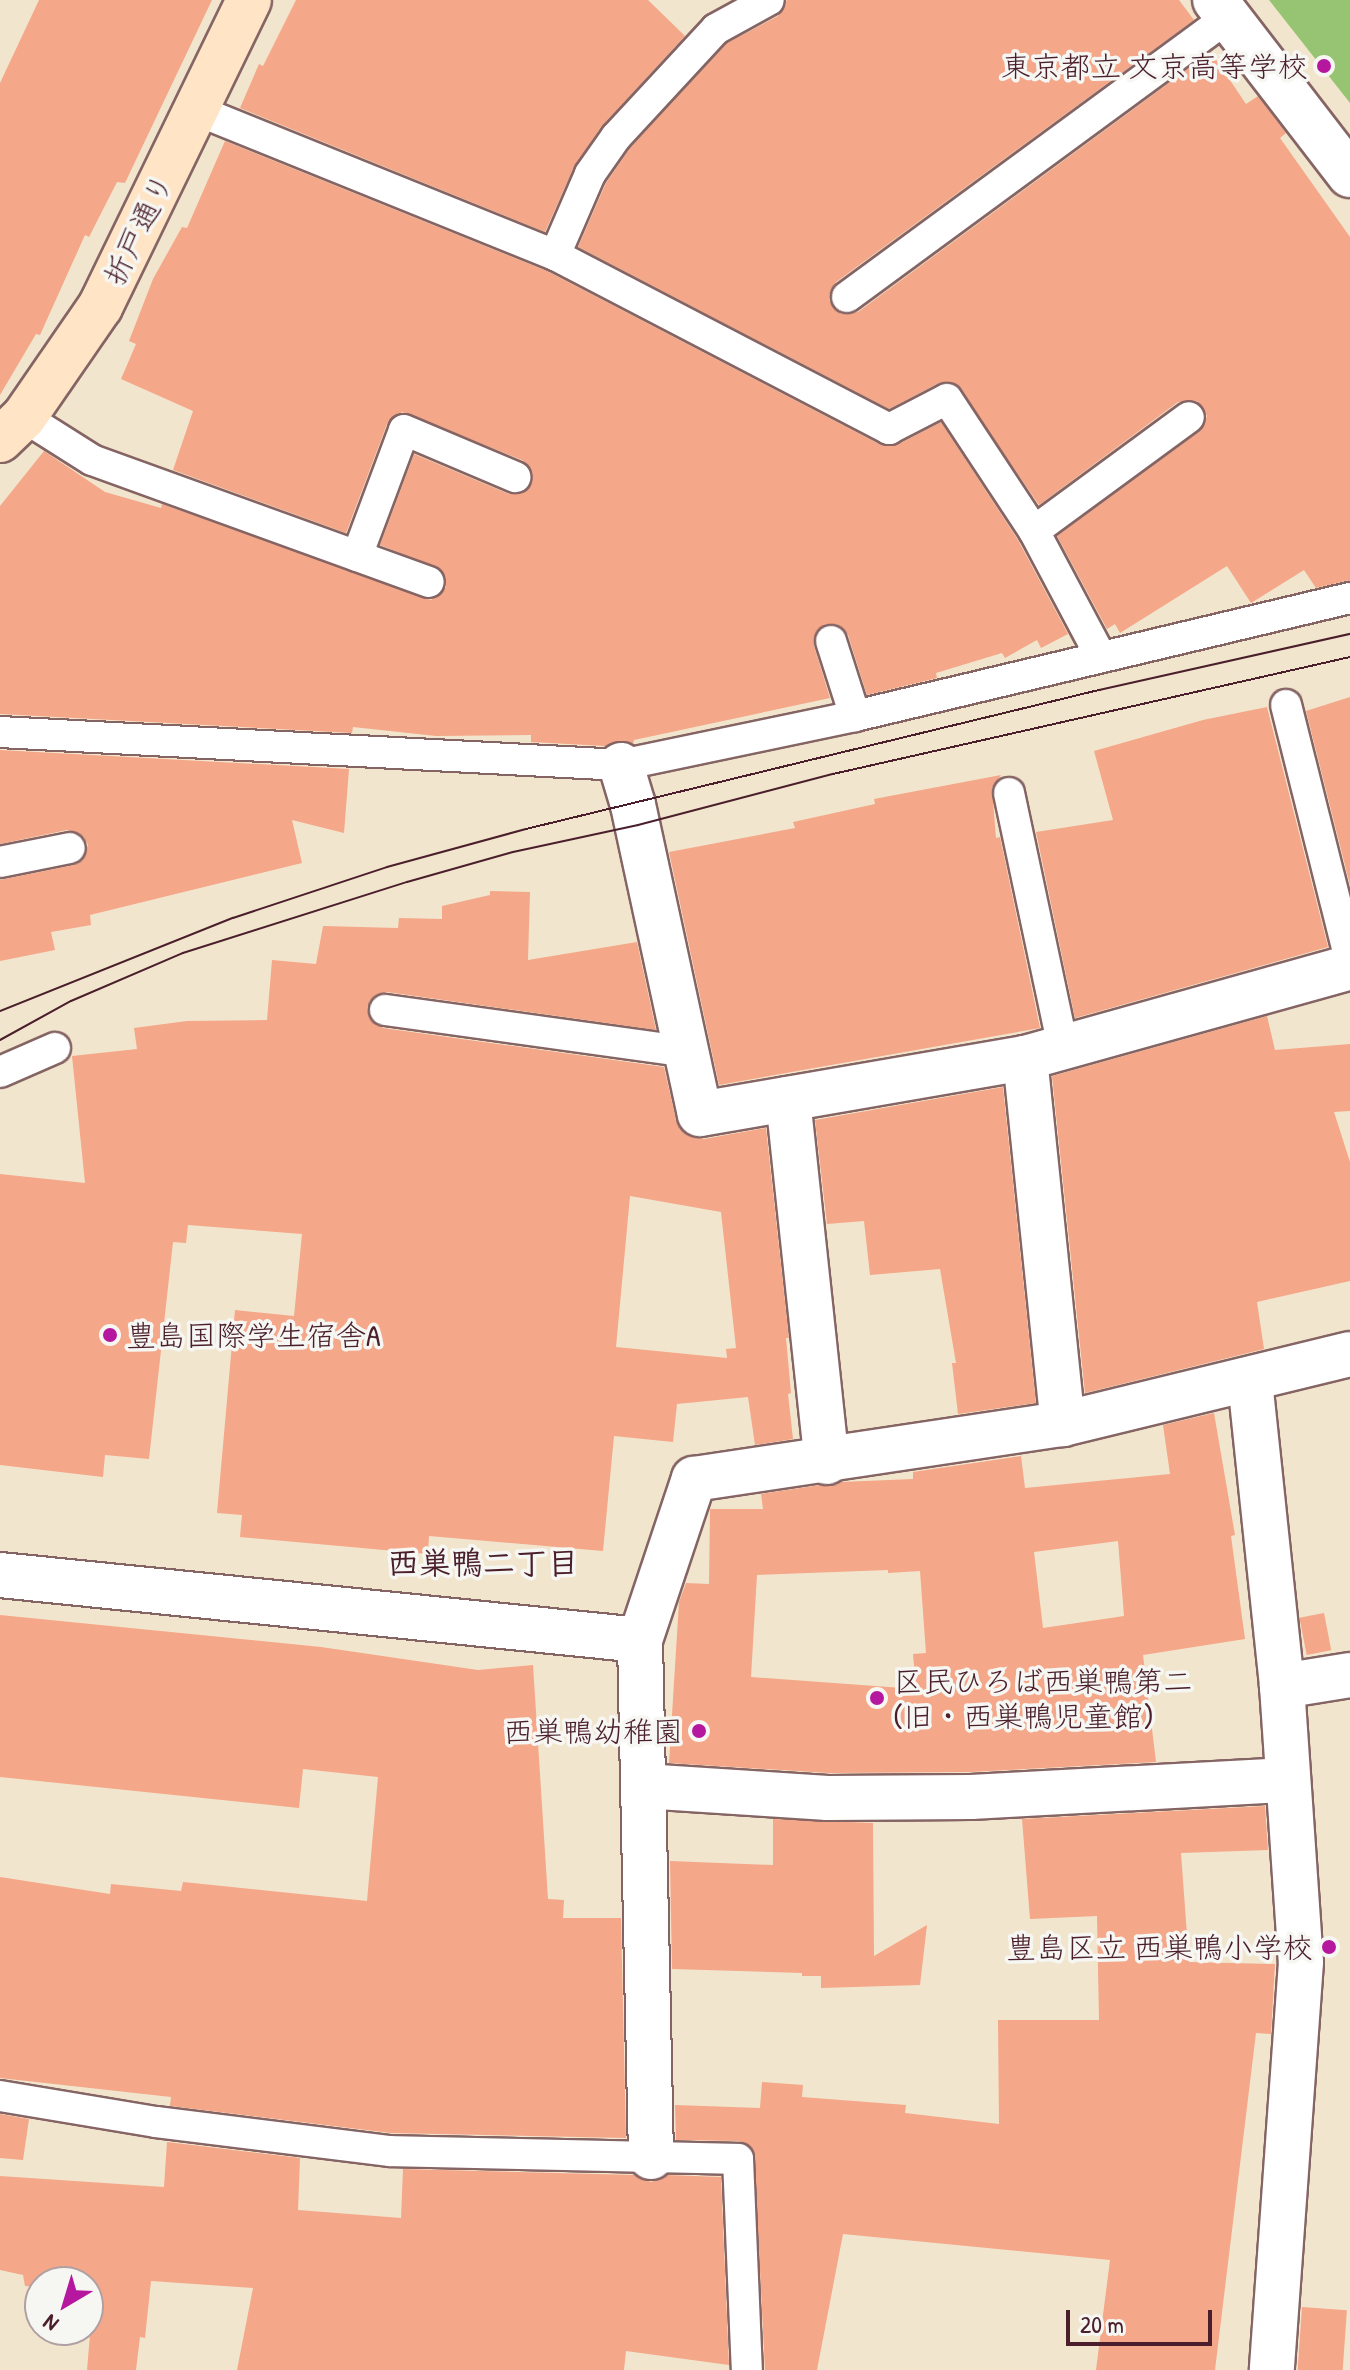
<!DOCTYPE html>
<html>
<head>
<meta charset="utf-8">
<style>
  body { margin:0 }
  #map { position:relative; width:1350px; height:2370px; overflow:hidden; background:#f2e5cd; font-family:"Patrick Hand","Klee One",sans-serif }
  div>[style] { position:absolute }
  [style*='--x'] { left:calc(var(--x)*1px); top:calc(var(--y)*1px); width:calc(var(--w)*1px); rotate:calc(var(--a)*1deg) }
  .green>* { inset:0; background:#96c472 }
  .building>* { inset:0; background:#f4a789; transform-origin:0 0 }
  .roads { filter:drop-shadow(2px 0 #856464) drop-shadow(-2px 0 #856464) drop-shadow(0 2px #856464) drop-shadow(0 -2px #856464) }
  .lane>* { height:30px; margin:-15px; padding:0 15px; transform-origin:15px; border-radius:15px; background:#fff }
  .street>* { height:44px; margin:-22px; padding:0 22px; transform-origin:22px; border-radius:22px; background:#fff }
  .secondary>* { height:44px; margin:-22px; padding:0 22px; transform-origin:22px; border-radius:22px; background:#ffe4c6 }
  .tram>* { height:2px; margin:-1px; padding:0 1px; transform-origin:1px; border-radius:1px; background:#4a1f2b }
  .dots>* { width:22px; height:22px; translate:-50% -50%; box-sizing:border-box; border:4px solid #f6f6f2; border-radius:50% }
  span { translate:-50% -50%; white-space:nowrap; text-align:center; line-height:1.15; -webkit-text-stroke:7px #f6f6f2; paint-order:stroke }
  .poi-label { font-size:30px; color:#4a1f2b }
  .right { translate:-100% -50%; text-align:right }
  .left { translate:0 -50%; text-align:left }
  .street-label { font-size:30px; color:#4a1f2b }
  .neighbourhood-label { font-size:32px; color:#4a1f2b; font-weight:700 }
  .north { position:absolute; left:24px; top:2266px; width:80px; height:80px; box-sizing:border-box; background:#f6f6f2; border:2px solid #b1a0a2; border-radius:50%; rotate:218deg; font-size:22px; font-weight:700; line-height:32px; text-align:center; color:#4a1f2b }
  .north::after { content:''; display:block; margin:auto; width:28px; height:36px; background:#b5179e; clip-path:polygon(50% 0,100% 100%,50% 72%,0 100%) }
  .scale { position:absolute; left:1066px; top:2310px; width:146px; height:36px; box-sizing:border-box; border:4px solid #4a1f2b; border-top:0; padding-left:10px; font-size:24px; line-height:28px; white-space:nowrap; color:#4a1f2b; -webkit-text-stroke:6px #f6f6f2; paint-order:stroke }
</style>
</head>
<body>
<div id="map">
  <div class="green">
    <i style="clip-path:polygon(1269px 0,1350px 0,1350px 103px)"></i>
  </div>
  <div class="building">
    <i style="clip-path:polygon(39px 0,212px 0,125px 183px,117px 182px,89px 237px,85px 235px,40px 335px,36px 334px,0 395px,0 83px)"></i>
    <i style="clip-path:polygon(296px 0,648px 0,685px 36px,601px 127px,574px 167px,545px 232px,240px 108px,259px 64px,263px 66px)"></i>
    <i style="clip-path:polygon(787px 0,1179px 0,1194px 20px,836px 282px,829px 300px,841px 314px,858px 312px,1211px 52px,1246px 104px,1258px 96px,1286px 133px,1280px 138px,1350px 237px,1350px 580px,1316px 588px,1304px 570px,1251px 603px,1227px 566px,1120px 633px,1115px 624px,1107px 629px,1057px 536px,1200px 431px,1207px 416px,1197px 401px,1178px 402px,1039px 505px,956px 384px,939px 383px,889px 409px,578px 247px,606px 183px,630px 148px,727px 43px,778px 16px)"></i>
    <i style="clip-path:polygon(225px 141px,547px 271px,881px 445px,897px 445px,941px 422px,1018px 540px,1068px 634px,1041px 648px,1037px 640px,1005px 658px,1002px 653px,936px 673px,937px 678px,867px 695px,848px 635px,836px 624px,826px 624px,817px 630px,814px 646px,830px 698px,634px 740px,633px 744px,626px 741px,605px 746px,531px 742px,531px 735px,436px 736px,353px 727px,352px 733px,0 714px,0 506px,44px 451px,105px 492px,161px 508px,162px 504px,431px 600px,446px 587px,442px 570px,380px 545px,414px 454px,509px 494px,525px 492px,532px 483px,530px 467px,522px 460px,402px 412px,387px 424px,346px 533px,173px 470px,193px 411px,121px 379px,136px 344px,129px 341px,153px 279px,182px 227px,187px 228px)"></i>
    <i style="clip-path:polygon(1350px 697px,1350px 885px,1306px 711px)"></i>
    <i style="clip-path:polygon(1267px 707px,1328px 947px,1075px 1018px,1036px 832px,1113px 820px,1094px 751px,1203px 720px)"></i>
    <i style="clip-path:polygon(0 750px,349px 769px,344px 833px,292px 820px,302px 863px,90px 915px,91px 925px,51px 932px,55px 950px,0 961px,0 880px,74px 865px,82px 861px,88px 845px,83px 836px,67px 830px,0 844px)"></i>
    <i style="clip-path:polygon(1001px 775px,992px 788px,996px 838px,1000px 837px,1040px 1028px,719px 1085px,669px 852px,795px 828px,793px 822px,875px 804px,874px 799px)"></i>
    <i style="clip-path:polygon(evenodd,490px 891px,530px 892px,528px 960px,637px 942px,656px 1030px,387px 992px,370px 1000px,369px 1017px,383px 1028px,664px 1067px,676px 1120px,691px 1137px,704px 1139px,766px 1128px,789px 1338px,786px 1338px,791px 1393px,788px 1394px,793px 1439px,755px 1445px,748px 1397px,677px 1404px,673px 1442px,614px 1436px,603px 1551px,429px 1536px,428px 1554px,240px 1537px,242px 1515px,217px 1513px,235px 1310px,294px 1316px,302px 1234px,188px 1225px,186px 1243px,173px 1242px,149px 1459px,105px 1455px,103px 1477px,0 1465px,0 1174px,85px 1183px,72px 1056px,137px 1049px,134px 1028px,187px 1021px,267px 1020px,272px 960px,316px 964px,323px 926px,398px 928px,399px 918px,442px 919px,442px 906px,490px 895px,490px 891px,630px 1196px,721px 1212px,736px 1348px,726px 1349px,727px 1358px,616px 1347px,630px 1196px)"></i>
    <i style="clip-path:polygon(1267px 1016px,1275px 1050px,1350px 1044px,1350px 1111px,1334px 1112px,1350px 1162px,1350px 1281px,1257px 1302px,1264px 1349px,1085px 1393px,1052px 1076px)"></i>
    <i style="clip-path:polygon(1003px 1087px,1036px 1403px,958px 1414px,952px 1363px,956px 1363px,940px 1269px,870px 1275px,864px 1221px,827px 1224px,815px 1120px)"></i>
    <i style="clip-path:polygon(evenodd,1214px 1413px,1235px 1535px,1231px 1536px,1245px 1639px,1143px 1655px,1156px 1762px,970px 1772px,829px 1773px,669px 1763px,679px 1602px,686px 1583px,709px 1584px,710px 1509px,763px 1509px,761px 1494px,841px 1482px,913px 1479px,913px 1472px,1021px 1456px,1025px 1488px,1170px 1474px,1163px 1425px,1214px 1413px,1118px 1541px,1124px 1616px,1043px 1628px,1034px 1552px,1118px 1541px,1214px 1413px,888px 1570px,888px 1573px,920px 1571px,926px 1653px,913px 1654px,916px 1689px,751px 1677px,757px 1575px,888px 1570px)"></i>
    <i style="left:1324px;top:1613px;width:38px;height:25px;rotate:79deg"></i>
    <i style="clip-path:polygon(0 1615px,321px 1647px,478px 1670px,533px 1665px,548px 1899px,564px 1900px,563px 1918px,621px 1918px,626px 2138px,391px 2133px,170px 2106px,171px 2097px,0 2078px,0 1877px,110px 1894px,111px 1884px,181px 1891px,183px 1882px,367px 1901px,378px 1777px,303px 1769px,299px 1808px,0 1777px)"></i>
    <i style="clip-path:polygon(1265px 1806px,1268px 1850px,1181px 1853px,1189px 1962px,1275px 1964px,1271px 2034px,1256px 2033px,1215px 2370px,1096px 2370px,1110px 2260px,843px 2234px,817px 2370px,765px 2370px,754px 2150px,738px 2141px,676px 2140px,675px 2105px,760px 2108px,762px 2082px,803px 2085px,802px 2097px,906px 2105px,905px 2113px,999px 2124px,998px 2020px,1099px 2020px,1097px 1916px,1030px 1919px,1022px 1819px)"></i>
    <i style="clip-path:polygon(773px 1819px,873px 1823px,874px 1956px,927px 1925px,920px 1985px,821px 1988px,821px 1976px,802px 1976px,802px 1973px,672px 1969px,670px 1861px,773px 1865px)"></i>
    <i style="clip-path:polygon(0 2114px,29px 2119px,23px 2160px,0 2158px)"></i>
    <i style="clip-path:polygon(167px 2142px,300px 2158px,298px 2210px,401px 2218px,403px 2169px,634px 2175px,651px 2182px,667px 2175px,721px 2177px,729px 2365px,626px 2351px,624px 2370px,237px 2370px,253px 2288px,151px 2281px,145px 2338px,140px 2337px,136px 2370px,87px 2370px,94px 2288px,88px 2288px,88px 2282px,40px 2282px,40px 2287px,25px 2286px,23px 2275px,0 2270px,0 2176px,164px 2187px)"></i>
    <i style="left:1302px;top:2307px;width:45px;height:63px;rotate:4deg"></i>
  </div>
  <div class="roads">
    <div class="lane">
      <i style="--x:196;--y:110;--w:387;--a:22"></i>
      <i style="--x:555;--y:255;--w:377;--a:27.5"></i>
      <i style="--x:889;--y:429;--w:65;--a:-27.3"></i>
      <i style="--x:947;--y:399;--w:158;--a:56.6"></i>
      <i style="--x:1034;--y:531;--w:143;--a:62"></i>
      <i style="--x:555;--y:255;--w:88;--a:-66.6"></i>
      <i style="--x:590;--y:174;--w:45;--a:-54.9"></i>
      <i style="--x:616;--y:137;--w:147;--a:-47.2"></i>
      <i style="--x:716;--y:29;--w:60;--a:-28.7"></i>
      <i style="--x:847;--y:297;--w:473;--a:-36.3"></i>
      <i style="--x:24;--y:417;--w:80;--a:32.3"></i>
      <i style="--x:92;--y:460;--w:358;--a:19.9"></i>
      <i style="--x:1034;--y:531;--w:192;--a:-36.3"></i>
      <i style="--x:357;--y:556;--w:134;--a:-69.5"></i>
      <i style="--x:404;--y:430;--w:121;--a:22.9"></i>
      <i style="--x:831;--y:641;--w:79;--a:72.3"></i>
      <i style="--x:1286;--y:705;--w:262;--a:75.9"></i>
      <i style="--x:0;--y:732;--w:622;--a:3.04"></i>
      <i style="--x:621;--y:765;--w:239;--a:-11.8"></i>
      <i style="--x:855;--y:716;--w:509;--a:-13.41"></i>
      <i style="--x:1009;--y:793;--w:261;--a:78"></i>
      <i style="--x:0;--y:862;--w:71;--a:-11.3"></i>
      <i style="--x:385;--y:1010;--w:305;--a:7.9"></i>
      <i style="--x:0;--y:1072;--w:60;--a:-23.6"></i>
      <i style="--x:0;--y:2096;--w:158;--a:9.5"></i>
      <i style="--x:156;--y:2122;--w:236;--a:7.1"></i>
      <i style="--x:390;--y:2151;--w:348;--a:1.3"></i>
      <i style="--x:738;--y:2159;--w:211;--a:87.6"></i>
    </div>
    <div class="street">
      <i style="--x:1215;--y:0;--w:221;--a:52.4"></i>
      <i style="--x:621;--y:765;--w:42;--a:73.3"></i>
      <i style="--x:633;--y:805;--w:316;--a:77.8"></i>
      <i style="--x:700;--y:1114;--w:330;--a:-9.8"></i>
      <i style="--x:1025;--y:1058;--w:337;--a:-15.6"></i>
      <i style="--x:1025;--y:1058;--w:368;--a:84.1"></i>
      <i style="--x:788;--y:1099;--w:365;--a:83.9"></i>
      <i style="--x:1250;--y:1381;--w:307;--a:84"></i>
      <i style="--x:1282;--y:1686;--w:277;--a:86.1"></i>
      <i style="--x:1301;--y:1962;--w:409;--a:94.1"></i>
      <i style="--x:0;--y:1575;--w:643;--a:5.8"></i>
      <i style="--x:1282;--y:1686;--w:69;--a:-9.2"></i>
      <i style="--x:643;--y:1786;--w:185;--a:3.7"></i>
      <i style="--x:828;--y:1798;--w:143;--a:-0.4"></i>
      <i style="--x:971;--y:1797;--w:317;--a:-3.1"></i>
      <i style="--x:651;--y:2157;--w:517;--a:-91.22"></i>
      <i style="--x:640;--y:1640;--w:170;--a:-71.5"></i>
      <i style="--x:694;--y:1479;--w:373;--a:-8.5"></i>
      <i style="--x:1063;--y:1424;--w:295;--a:-13.7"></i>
    </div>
    <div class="secondary">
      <i style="--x:0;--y:440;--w:33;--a:-44"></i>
      <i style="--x:24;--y:417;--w:134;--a:-55.4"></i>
      <i style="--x:100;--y:307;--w:341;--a:-64.1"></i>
    </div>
  </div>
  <div class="tram">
    <i style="--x:0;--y:1011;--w:251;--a:-21.8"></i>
    <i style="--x:233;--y:918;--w:162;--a:-18.3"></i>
    <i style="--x:387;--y:867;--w:144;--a:-15.3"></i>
    <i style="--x:526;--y:829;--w:590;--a:-13.64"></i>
    <i style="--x:1099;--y:690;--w:257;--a:-12.6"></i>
    <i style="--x:0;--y:1040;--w:81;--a:-28.8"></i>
    <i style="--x:71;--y:1001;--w:122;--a:-23.2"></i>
    <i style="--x:183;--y:953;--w:235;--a:-17.6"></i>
    <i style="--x:407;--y:882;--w:110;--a:-15.8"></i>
    <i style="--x:513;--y:852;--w:128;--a:-12.2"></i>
    <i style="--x:638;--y:825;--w:202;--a:-14.7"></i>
    <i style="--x:833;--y:774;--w:530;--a:-12.75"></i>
  </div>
  <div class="dots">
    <i style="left:1324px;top:66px;background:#b5179e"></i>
    <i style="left:110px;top:1335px;background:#b5179e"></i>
    <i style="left:877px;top:1698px;background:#b5179e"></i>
    <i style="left:699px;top:1731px;background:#b5179e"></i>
    <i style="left:1329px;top:1947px;background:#b5179e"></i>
  </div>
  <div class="poi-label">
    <span class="right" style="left:1308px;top:66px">東京都立 文京高等学校</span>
    <span class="left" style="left:126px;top:1335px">豊島国際学生宿舎A</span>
    <span class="left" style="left:893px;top:1698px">区民ひろば西巣鴨第二<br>(旧・西巣鴨児童館)</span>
    <span class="right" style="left:683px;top:1731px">西巣鴨幼稚園</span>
    <span class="right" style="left:1313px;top:1947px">豊島区立 西巣鴨小学校</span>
  </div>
  <div class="street-label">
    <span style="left:138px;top:229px;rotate:-64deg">折戸通り</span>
  </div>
  <div class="neighbourhood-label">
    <span style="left:483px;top:1563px">西巣鴨二丁目</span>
  </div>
  <div class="north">N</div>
  <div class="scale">20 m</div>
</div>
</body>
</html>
